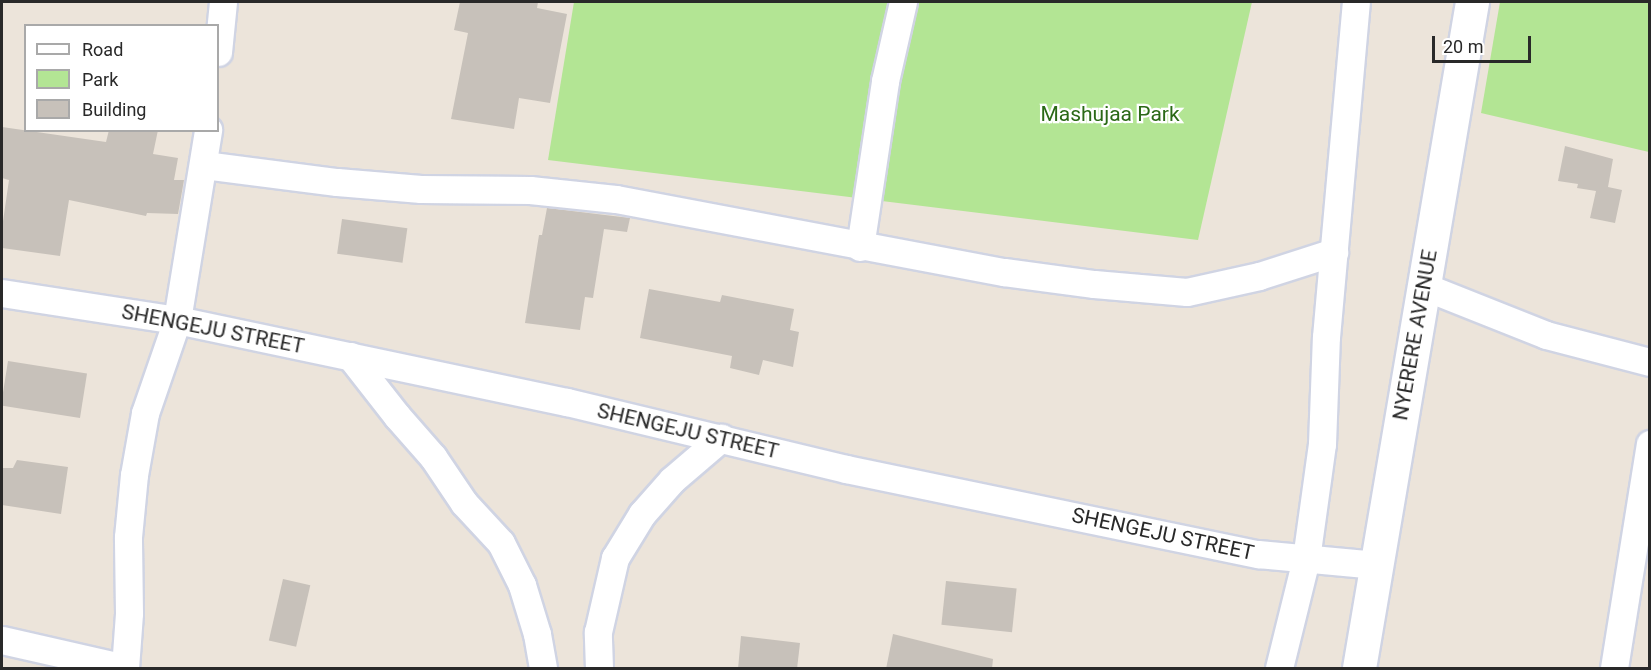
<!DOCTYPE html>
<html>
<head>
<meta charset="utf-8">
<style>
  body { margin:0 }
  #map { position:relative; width:1651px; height:670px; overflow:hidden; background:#ece4da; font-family:Roboto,sans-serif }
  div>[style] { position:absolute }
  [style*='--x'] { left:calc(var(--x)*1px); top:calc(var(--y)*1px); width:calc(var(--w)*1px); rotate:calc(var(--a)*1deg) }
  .green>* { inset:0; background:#b3e594 }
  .building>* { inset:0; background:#c7c1ba; transform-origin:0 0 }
  .roads { filter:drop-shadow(2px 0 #d0d4e3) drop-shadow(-2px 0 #d0d4e3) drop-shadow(0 2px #d0d4e3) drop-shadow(0 -2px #d0d4e3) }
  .minor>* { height:27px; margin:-13.5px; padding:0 13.5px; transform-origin:13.5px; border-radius:13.5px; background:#fff }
  .tertiary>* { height:33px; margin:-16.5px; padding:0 16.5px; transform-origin:16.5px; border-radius:16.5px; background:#fff }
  span { translate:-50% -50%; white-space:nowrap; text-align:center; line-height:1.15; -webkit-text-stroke:4.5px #fff; paint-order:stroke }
  .park-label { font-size:21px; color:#2b6917 }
  .street-label { font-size:21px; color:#292929 }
  .frame { position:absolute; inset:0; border:3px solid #292929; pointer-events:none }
  .legend { position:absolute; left:24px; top:24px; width:195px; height:108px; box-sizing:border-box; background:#fff; border:2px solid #a9a9a9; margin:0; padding:8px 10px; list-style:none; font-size:18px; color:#292929 }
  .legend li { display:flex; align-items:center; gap:12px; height:30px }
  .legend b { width:30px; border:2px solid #a9a9a9 }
  .scale { position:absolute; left:1432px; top:36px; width:99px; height:27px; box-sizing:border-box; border:3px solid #292929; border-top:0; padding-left:8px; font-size:18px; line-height:21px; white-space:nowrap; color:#292929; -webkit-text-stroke:4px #fff; paint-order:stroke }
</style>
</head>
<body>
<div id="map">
  <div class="green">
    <i style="clip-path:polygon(574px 2px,1252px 2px,1198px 240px,548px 160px)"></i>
    <i style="clip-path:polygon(1500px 2px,1649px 2px,1649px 152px,1481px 113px)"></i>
  </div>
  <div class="building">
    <i style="clip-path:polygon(460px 2px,538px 2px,537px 8px,567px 14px,550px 103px,519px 98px,514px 129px,451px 119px,468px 33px,454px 30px)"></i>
    <i style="clip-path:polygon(2px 127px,106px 142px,109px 130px,158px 130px,153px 154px,178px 158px,174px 180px,184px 180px,178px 214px,147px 213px,146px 216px,69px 200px,60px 256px,2px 248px,2px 228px,9px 180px,2px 178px)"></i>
    <i style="clip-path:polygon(1565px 146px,1613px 159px,1608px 187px,1622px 190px,1615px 223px,1590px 218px,1596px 191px,1577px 188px,1578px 184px,1558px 181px)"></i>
    <i style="clip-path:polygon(547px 208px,630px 218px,627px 232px,604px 229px,593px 298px,585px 297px,580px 330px,525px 323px,539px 235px,542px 235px)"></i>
    <i style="left:342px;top:219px;width:66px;height:35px;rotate:8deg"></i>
    <i style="clip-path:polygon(649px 289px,720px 302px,722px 295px,794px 309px,790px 330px,799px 332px,793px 367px,763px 360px,759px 375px,730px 368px,732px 356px,640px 338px)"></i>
    <i style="left:8px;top:361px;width:80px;height:45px;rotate:9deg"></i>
    <i style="clip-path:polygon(17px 460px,68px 467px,61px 514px,2px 505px,2px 468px,13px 468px)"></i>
    <i style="left:283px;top:579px;width:28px;height:63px;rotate:13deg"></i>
    <i style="left:946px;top:581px;width:71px;height:44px;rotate:6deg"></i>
    <i style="clip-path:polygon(893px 634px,993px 659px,992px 669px,886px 669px)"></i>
    <i style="clip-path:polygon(741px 636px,800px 643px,797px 669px,738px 669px)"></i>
  </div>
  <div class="roads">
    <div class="minor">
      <i style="--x:218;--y:52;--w:50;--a:-84.3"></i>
      <i style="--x:204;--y:165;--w:134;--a:7.3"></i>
      <i style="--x:337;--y:182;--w:84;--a:4.8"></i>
      <i style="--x:421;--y:189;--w:109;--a:0.5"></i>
      <i style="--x:530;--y:190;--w:86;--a:6"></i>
      <i style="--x:616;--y:199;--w:395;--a:10.7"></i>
      <i style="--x:1004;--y:272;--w:91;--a:7.6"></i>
      <i style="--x:1094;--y:284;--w:93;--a:4.9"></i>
      <i style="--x:1187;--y:292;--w:74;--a:-12.5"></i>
      <i style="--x:1259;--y:276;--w:79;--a:-17.7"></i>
      <i style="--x:860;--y:247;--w:168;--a:-81.4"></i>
      <i style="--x:885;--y:81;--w:81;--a:-77.2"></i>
      <i style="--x:1423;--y:286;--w:132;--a:21.7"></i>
      <i style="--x:1546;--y:335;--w:107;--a:14.6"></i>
      <i style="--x:2;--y:293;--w:177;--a:8.8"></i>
      <i style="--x:177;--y:320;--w:399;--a:11.9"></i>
      <i style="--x:567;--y:402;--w:287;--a:13.5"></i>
      <i style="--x:846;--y:469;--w:421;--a:11.7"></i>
      <i style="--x:1258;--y:554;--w:119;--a:5.3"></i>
      <i style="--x:350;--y:356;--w:76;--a:51.9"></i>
      <i style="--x:397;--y:416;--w:55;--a:48.7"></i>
      <i style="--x:433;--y:457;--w:55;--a:56"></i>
      <i style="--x:464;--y:503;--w:54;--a:47.2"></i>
      <i style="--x:501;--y:543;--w:47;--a:63.4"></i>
      <i style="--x:522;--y:585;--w:51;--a:73"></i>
      <i style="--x:537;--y:634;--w:35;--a:80"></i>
      <i style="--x:2;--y:640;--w:126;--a:12.8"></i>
      <i style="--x:125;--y:668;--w:55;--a:-85.8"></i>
      <i style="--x:129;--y:613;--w:76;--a:-90.8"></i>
      <i style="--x:128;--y:537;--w:62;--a:-84.5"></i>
      <i style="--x:134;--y:475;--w:63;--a:-79.9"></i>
      <i style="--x:145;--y:413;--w:98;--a:-71"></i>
      <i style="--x:177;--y:320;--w:193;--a:-80.7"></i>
      <i style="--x:599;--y:668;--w:36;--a:-92"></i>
      <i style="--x:598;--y:632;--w:76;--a:-77.1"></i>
      <i style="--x:615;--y:558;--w:52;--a:-58.5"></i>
      <i style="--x:642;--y:514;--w:45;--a:-48.6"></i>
      <i style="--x:672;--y:480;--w:65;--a:-40.6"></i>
      <i style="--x:1279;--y:668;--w:112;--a:-76.1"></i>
      <i style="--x:1306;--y:559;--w:116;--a:-82.1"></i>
      <i style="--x:1322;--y:444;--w:107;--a:-87.9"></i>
      <i style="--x:1326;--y:337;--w:336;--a:-84.9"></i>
      <i style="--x:1614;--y:668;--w:227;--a:-80.9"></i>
    </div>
    <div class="tertiary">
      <i style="--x:1359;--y:668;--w:676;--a:-80.37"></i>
    </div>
  </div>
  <div class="park-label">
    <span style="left:1110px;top:114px">Mashujaa Park</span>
  </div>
  <div class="street-label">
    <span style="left:213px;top:329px;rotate:11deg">SHENGEJU STREET</span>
    <span style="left:1415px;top:335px;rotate:-80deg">NYERERE AVENUE</span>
    <span style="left:688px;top:431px;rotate:13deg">SHENGEJU STREET</span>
    <span style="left:1163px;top:534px;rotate:12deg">SHENGEJU STREET</span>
  </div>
  <div class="frame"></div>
  <ul class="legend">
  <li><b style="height:8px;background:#fff"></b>Road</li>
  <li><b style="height:16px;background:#b3e594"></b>Park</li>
  <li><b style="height:16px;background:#c7c1ba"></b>Building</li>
  </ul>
  <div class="scale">20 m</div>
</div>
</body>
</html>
